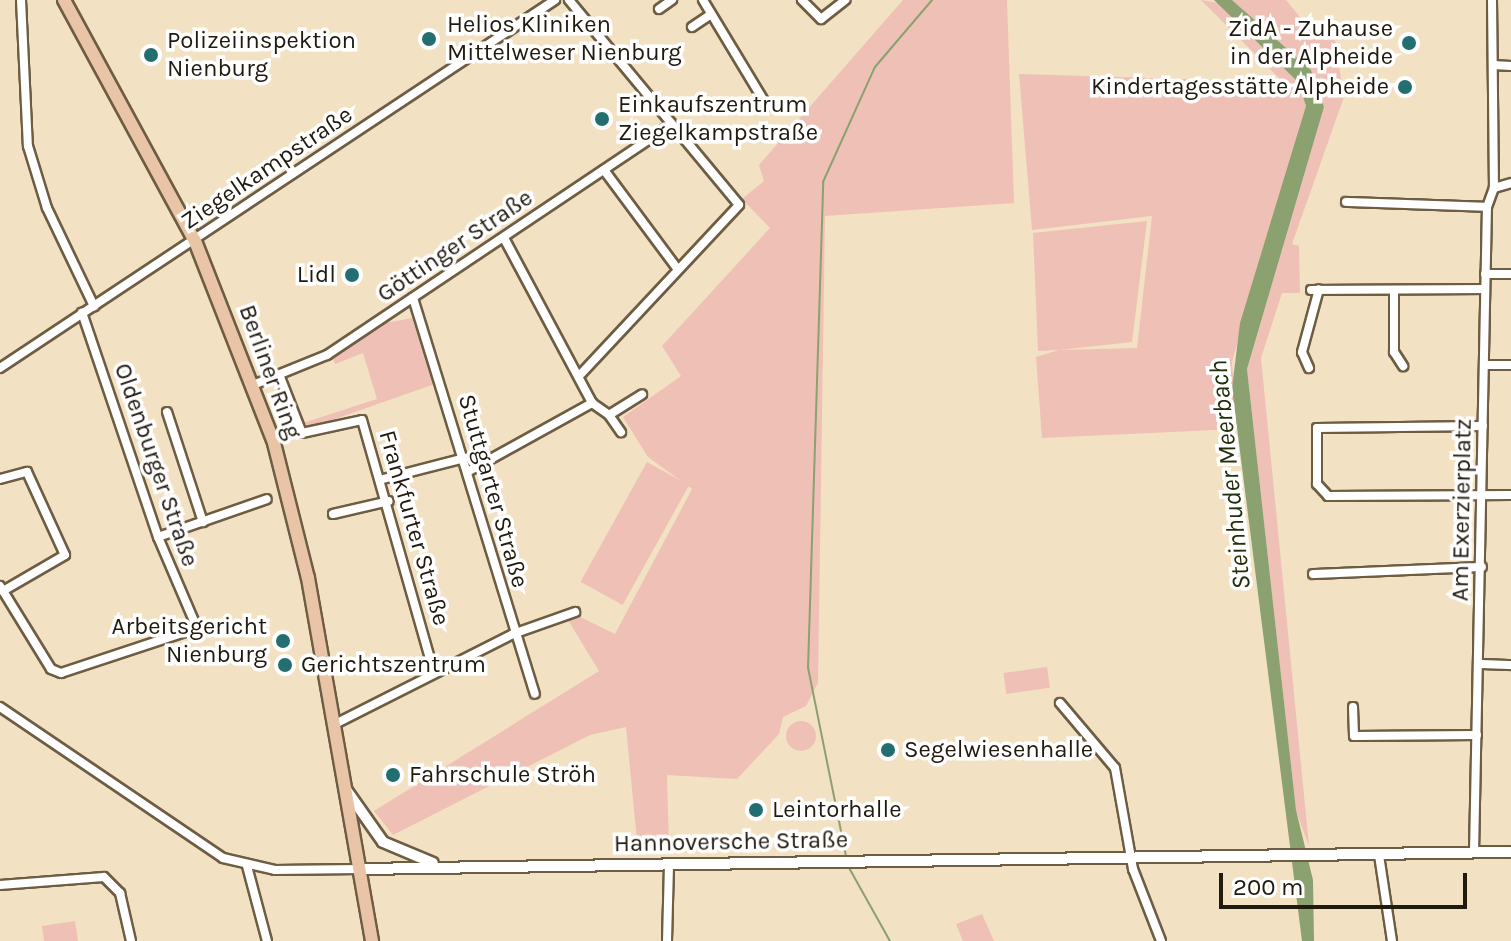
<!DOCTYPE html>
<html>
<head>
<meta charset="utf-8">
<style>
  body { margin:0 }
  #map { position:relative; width:1511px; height:941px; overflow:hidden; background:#f3e1c3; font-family:Karla,sans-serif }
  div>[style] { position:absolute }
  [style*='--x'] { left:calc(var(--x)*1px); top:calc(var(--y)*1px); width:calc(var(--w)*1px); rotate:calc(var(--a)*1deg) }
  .green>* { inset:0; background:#efc0b5; transform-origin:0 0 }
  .round { border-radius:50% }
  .water>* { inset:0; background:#8ba170 }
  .stream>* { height:2px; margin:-1px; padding:0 1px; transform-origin:1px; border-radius:1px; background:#8ba170 }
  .roads { filter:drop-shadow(2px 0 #6d5d43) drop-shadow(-2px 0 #6d5d43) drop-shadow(0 2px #6d5d43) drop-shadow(0 -2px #6d5d43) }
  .minor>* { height:8px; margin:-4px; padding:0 4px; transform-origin:4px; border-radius:4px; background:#fff }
  .tertiary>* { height:10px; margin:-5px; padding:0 5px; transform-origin:5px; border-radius:5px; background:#fff }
  .primary>* { height:12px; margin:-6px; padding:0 6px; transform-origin:6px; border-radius:6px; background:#eac4a7 }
  .dots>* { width:22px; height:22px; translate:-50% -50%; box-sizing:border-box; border:4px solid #fff; border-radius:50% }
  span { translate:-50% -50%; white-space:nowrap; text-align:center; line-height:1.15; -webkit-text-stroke:7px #fff; paint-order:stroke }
  .poi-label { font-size:24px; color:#201a0f }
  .left { translate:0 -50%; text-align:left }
  .right { translate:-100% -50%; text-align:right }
  .street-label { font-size:24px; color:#201a0f }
  .water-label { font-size:26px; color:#21300a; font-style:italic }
  .scale { position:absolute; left:1219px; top:873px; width:248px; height:36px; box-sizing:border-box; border:4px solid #201a0f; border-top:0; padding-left:10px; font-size:24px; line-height:28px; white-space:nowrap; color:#201a0f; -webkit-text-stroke:6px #fff; paint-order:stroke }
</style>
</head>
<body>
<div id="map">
  <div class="green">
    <i style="clip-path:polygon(903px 0,1007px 0,1014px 203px,825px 216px,818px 683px,806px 706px,783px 717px,779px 734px,737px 779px,667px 775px,669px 847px,638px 851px,626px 727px,590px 735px,393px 835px,374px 811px,599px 671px,568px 620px,576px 615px,615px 634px,692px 489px,648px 457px,623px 417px,681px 376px,662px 346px,770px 228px,742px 199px,764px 181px,759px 165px)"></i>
    <i style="clip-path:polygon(1201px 0,1225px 4px,1239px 18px,1298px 82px,1306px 106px,1232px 362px,1237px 429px,1042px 438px,1036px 357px,1059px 350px,1038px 351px,1033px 233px,1147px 221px,1132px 342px,1059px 350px,1137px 348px,1152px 216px,1032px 230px,1019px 74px,1283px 82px)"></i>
    <i style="clip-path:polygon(1232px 0,1286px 0,1314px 34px,1334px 34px,1344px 97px,1292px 244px,1299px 246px,1300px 293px,1282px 293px,1261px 358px,1309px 846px,1296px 811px,1247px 369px,1324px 107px,1311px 70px)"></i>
    <i style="clip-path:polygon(412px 318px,435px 384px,312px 427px,303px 423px,377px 399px,363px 353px,335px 364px,333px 358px,386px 323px)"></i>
    <i style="left:647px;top:462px;width:48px;height:137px;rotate:29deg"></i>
    <i style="left:1047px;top:667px;width:21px;height:44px;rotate:82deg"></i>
    <i class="round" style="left:786px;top:721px;width:30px;height:30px"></i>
    <i style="clip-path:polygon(982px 914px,994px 941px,963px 941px,956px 924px)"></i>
    <i style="clip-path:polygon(75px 921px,78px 941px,44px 941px,42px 926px)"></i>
  </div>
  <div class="water">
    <i style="clip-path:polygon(1214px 0,1232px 0,1311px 70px,1324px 107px,1247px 369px,1296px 810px,1313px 880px,1314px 941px,1302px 941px,1232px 388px,1240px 323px,1306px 106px,1298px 82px)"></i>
  </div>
  <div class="stream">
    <i style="--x:846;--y:856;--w:192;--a:-101.4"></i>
    <i style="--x:808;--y:668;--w:486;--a:-88.2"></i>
    <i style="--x:823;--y:182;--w:126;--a:-65.7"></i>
    <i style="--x:875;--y:67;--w:88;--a:-49.6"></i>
    <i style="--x:848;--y:866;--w:86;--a:60.8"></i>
  </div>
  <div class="roads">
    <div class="minor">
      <i style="--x:21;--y:0;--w:146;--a:87.3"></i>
      <i style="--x:28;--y:146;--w:65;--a:73"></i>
      <i style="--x:47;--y:208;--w:109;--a:64.4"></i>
      <i style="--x:569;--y:0;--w:266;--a:50.3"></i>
      <i style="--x:739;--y:205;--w:231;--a:133.1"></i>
      <i style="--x:703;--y:0;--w:124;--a:58.9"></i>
      <i style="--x:802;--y:0;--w:27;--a:45"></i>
      <i style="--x:821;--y:19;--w:31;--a:-38"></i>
      <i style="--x:1492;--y:0;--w:188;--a:89.4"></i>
      <i style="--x:659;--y:9;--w:16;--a:-35"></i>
      <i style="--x:692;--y:27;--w:22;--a:-34"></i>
      <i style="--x:1493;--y:65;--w:18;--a:3"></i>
      <i style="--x:604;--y:170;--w:121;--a:53.4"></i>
      <i style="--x:1346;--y:202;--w:141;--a:2"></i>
      <i style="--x:504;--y:238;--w:187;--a:61.9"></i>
      <i style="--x:592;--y:403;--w:21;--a:35"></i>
      <i style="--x:609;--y:415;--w:39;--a:-32"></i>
      <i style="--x:1485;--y:274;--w:26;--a:0"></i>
      <i style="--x:1311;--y:290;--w:174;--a:-0.3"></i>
      <i style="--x:1394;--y:290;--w:62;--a:90"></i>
      <i style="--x:1394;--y:352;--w:17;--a:57"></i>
      <i style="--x:413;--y:298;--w:414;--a:72.9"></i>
      <i style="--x:1484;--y:365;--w:27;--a:0"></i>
      <i style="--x:0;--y:368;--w:666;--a:-33.55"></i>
      <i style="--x:1309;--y:368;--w:17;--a:-114"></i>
      <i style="--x:1302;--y:352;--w:65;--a:-74.9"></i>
      <i style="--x:280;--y:377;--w:60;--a:68.6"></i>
      <i style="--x:302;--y:433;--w:61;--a:-12.2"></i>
      <i style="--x:362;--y:420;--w:263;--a:74.1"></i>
      <i style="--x:253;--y:385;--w:80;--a:-22.1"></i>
      <i style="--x:327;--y:355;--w:415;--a:-33.8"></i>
      <i style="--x:167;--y:412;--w:116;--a:71.9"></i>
      <i style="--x:609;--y:415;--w:21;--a:55"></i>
      <i style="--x:1483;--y:426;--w:166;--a:179.3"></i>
      <i style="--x:1317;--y:428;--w:56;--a:90"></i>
      <i style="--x:1317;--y:484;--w:16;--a:47"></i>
      <i style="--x:1328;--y:496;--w:183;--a:-0.3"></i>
      <i style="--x:469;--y:471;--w:141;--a:-28.9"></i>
      <i style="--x:0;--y:479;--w:28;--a:-15"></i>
      <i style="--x:27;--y:472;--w:91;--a:65.4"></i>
      <i style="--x:65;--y:555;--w:72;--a:149.9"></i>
      <i style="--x:383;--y:479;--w:85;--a:-14.4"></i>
      <i style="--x:333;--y:514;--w:57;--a:-13.1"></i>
      <i style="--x:158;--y:537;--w:115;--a:-19.2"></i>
      <i style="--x:1313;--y:574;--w:169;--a:-2.4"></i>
      <i style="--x:0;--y:586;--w:97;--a:58.4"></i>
      <i style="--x:51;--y:669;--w:11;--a:22"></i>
      <i style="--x:61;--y:673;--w:143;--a:-18.3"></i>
      <i style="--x:197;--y:628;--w:99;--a:-113.2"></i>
      <i style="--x:158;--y:537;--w:237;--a:-108.7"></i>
      <i style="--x:1479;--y:664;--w:32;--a:2"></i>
      <i style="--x:1060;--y:703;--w:85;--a:49.8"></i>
      <i style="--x:1115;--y:768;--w:103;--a:79.9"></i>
      <i style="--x:1133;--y:869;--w:77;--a:68.7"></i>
      <i style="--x:0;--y:707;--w:269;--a:34.1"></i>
      <i style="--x:223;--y:858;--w:53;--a:13"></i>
      <i style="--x:275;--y:870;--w:85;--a:-0.7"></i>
      <i style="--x:1353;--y:707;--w:29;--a:88"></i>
      <i style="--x:1354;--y:736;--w:123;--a:-0.5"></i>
      <i style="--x:335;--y:724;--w:199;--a:-26.8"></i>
      <i style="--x:513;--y:634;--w:66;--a:-19.5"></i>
      <i style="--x:1474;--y:853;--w:646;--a:-88.85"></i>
      <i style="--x:1487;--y:207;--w:20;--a:-70"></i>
      <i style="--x:1494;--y:188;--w:18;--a:-16"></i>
      <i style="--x:1379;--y:855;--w:87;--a:81.4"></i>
      <i style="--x:247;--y:866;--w:78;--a:75.1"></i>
      <i style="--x:0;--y:885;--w:104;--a:-4.4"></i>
      <i style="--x:104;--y:877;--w:23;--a:45"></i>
      <i style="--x:120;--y:893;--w:49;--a:77.1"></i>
      <i style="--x:667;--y:941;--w:78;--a:-88.5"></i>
    </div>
    <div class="tertiary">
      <i style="--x:347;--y:791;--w:62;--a:54.8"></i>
      <i style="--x:383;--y:842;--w:54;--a:22.8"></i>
      <i style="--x:360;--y:869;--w:1151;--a:-0.85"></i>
    </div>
    <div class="primary">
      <i style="--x:64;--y:0;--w:274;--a:61.5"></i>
      <i style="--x:195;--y:241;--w:217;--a:68.6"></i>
      <i style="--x:274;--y:443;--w:139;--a:75.9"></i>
      <i style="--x:308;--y:578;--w:369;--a:80"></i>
    </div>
  </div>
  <div class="dots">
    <i style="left:429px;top:39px;background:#236e71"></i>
    <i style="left:1409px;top:43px;background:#236e71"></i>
    <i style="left:151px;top:55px;background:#236e71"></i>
    <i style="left:1405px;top:87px;background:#236e71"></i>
    <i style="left:602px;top:119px;background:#236e71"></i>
    <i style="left:352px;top:275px;background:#236e71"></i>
    <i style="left:283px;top:641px;background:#236e71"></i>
    <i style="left:285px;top:665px;background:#236e71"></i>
    <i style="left:888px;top:750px;background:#236e71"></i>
    <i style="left:393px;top:775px;background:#236e71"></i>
    <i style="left:756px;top:810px;background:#236e71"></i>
  </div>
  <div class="poi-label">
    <span class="left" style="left:447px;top:39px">Helios Kliniken<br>Mittelweser Nienburg</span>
    <span class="right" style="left:1393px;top:43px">ZidA - Zuhause<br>in der Alpheide</span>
    <span class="left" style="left:167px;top:55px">Polizeiinspektion<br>Nienburg</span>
    <span class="right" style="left:1389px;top:87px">Kindertagesstätte Alpheide</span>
    <span class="left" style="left:618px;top:119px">Einkaufszentrum<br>Ziegelkampstraße</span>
    <span class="right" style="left:336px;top:275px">Lidl</span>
    <span class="right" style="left:267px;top:641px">Arbeitsgericht<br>Nienburg</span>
    <span class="left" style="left:301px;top:665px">Gerichtszentrum</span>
    <span class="left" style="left:904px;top:750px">Segelwiesenhalle</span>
    <span class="left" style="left:409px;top:775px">Fahrschule Ströh</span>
    <span class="left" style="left:772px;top:810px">Leintorhalle</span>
  </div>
  <div class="street-label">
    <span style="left:267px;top:168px;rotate:-34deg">Ziegelkampstraße</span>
    <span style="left:455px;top:246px;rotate:-34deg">Göttinger Straße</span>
    <span style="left:270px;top:372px;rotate:70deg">Berliner Ring</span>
    <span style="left:156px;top:465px;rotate:71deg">Oldenburger Straße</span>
    <span style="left:493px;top:491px;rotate:74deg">Stuttgarter Straße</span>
    <span style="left:1462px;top:510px;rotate:-89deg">Am Exerzierplatz</span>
    <span style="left:414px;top:528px;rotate:74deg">Frankfurter Straße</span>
    <span style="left:731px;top:842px;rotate:-1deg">Hannoversche Straße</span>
  </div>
  <div class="water-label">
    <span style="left:1230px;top:475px;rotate:-96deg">Steinhuder Meerbach</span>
  </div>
  <div class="scale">200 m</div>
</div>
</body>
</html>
